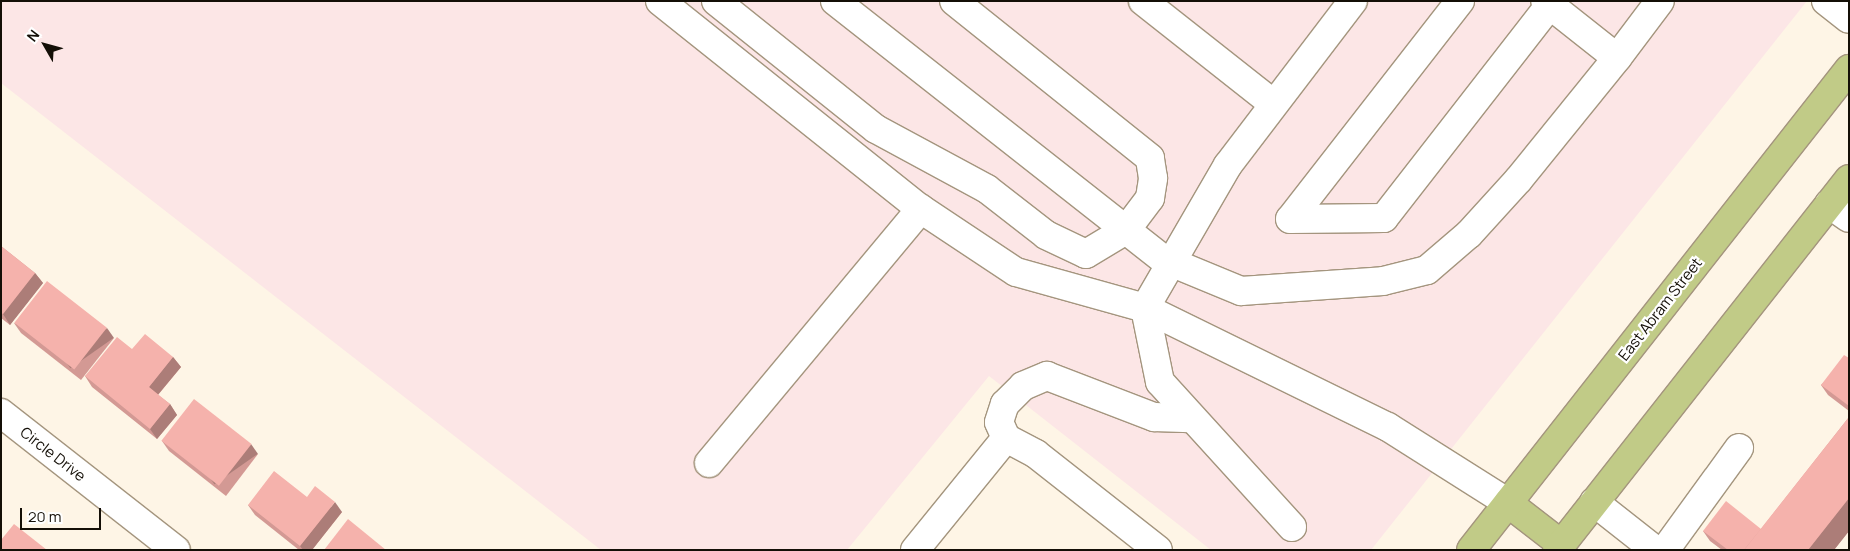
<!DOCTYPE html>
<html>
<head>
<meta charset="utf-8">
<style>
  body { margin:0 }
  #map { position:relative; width:1850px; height:551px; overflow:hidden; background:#fef5e6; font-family:Manrope,sans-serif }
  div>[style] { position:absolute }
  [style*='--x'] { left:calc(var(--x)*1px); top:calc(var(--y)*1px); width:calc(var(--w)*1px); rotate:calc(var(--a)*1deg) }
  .industrial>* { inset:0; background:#fce6e6 }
  .roads { filter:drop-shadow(1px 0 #a4957e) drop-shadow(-1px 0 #a4957e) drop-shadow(0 1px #a4957e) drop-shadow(0 -1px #a4957e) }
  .minor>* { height:28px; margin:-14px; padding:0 14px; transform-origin:14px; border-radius:14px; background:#fff }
  .major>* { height:28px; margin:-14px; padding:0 14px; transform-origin:14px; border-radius:14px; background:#c1cb87 }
  .wall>* { inset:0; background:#d39994 }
  .shaded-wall>* { inset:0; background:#ac7d78; transform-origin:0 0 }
  .building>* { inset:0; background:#f5b2ac; transform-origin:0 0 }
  span { translate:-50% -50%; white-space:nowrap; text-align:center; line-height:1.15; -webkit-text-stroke:4.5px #fff; paint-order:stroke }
  .street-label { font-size:15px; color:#140f07 }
  .frame { position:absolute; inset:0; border:2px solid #140f07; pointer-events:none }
  .north { position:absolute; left:20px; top:20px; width:50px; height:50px; -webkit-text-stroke:4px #fff; paint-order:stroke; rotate:308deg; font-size:14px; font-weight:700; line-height:20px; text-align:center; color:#140f07 }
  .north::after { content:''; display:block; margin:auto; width:18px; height:22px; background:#140f07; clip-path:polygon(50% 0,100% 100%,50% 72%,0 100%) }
  .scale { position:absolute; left:20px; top:508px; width:81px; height:22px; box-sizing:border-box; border:2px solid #140f07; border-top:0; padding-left:6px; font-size:15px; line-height:18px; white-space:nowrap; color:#140f07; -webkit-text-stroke:4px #fff; paint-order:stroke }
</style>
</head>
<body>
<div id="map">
  <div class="industrial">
    <i style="clip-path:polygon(1px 1px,1807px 1px,1371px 550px,1211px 550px,989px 376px,847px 550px,601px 550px,1px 83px)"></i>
  </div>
  <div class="roads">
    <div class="minor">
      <i style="--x:660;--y:1;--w:334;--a:38.6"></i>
      <i style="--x:921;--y:209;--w:114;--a:33.6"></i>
      <i style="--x:1016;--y:272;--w:134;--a:15.6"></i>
      <i style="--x:1145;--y:308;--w:271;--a:26.1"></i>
      <i style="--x:1388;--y:427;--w:142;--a:32.3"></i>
      <i style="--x:716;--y:1;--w:205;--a:38.7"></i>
      <i style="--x:876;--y:129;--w:126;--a:28.4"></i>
      <i style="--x:987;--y:189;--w:75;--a:37.9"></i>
      <i style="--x:1046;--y:235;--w:44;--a:25.4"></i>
      <i style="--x:1086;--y:254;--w:47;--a:-31"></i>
      <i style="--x:1126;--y:230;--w:40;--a:-53"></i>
      <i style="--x:1150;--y:198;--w:20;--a:-81"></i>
      <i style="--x:1153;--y:178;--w:20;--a:-99"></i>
      <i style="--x:1150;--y:158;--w:251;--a:-141.3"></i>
      <i style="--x:835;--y:1;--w:427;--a:38.2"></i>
      <i style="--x:1143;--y:1;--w:164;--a:38.3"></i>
      <i style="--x:1460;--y:1;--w:276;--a:127.9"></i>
      <i style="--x:1290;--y:219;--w:94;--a:-0.6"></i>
      <i style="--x:1384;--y:218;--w:270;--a:-52.1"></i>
      <i style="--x:1550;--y:5;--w:6;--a:-141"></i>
      <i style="--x:1553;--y:1;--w:5;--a:127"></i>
      <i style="--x:1550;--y:5;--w:85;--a:38.3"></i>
      <i style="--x:1617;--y:58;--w:71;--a:-53"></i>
      <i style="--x:1826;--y:1;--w:29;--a:38"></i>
      <i style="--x:1829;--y:204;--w:24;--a:35"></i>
      <i style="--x:1173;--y:263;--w:74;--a:22.4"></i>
      <i style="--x:1241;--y:291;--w:142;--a:-4"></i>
      <i style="--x:1383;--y:281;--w:45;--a:-14"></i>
      <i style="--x:1427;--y:270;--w:55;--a:-40.6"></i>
      <i style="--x:1469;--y:234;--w:74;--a:-47.7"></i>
      <i style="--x:1519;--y:179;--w:156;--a:-51"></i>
      <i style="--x:1;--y:413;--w:222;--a:38.1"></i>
      <i style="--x:1006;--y:438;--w:17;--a:-114"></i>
      <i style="--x:999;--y:422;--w:19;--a:-72"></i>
      <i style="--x:1005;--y:404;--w:25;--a:-45"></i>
      <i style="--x:1023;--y:386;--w:26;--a:-23"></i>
      <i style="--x:1047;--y:376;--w:115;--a:21"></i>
      <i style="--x:1154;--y:417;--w:37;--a:2"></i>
      <i style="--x:709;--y:463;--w:331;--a:-50.2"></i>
      <i style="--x:1594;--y:502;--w:78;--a:38.2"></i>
      <i style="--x:1292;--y:527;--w:196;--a:-132.3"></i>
      <i style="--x:1160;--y:382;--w:76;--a:-101.5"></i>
      <i style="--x:1145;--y:308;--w:165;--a:-59.9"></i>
      <i style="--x:1228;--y:165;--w:206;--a:-52.7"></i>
      <i style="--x:915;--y:550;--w:144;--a:-50.9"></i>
      <i style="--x:1006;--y:438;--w:34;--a:28"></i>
      <i style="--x:1036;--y:454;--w:155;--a:38.2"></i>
      <i style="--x:1665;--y:550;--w:126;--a:-54"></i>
    </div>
    <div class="major">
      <i style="--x:1508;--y:503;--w:67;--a:37.7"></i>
      <i style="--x:1471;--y:550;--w:612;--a:-51.84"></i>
      <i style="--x:1557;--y:550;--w:472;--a:-51.8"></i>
    </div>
  </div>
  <div class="wall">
    <i style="clip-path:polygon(1px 246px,35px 273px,43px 283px,10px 325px,1px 318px)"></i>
    <i style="clip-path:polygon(14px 323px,114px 338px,81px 380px,21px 333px)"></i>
    <i style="clip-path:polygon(132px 349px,173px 357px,181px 367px,158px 395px,170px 404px,177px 415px,157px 439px,92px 387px,85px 376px)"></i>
    <i style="clip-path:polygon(1849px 358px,1849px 411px,1828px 395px,1821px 385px)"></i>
    <i style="clip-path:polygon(1849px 417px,1849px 531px,1834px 550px,1722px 550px,1710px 541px,1703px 531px,1761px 529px)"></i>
    <i style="clip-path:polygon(162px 441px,258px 454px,226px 496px,169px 451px)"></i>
    <i style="clip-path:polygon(307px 497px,342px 512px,312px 550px,299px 550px,255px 515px,248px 505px)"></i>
  </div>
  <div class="shaded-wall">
    <i style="clip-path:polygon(35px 273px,43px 283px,10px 325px,3px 314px)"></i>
    <i style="left:107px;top:328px;width:12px;height:53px;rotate:55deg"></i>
    <i style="clip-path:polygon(173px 357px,181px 367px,156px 397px,149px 387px)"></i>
    <i style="clip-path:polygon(170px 404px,177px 415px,157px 439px,150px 429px)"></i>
    <i style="left:251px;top:444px;width:12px;height:53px;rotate:55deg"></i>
    <i style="clip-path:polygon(1849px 498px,1849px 531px,1834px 550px,1808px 550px)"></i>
    <i style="clip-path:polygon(335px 502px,342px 512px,312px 550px,303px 550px,300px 546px)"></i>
  </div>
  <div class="building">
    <i style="clip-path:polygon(1px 246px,35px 273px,3px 314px,1px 313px)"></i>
    <i style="left:47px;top:281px;width:76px;height:53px;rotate:38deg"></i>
    <i style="clip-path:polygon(145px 334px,173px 357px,149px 387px,170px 404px,150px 429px,85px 376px,117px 337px,132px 349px)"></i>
    <i style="clip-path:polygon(1844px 355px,1849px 358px,1849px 406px,1821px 385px)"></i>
    <i style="left:194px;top:399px;width:73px;height:53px;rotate:38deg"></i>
    <i style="clip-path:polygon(1849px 417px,1849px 498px,1808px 550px,1744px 550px)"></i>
    <i style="clip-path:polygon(274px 471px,307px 497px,315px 486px,335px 502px,300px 546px,248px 505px)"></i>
    <i style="clip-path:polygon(1726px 501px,1761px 529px,1744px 550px,1728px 550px,1703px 531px)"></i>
    <i style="clip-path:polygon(348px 519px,386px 550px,324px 550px)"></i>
    <i style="clip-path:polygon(14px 524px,47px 550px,1px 550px,1px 540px)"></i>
  </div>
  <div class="street-label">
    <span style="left:1660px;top:309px;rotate:-52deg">East Abram Street</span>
    <span style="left:53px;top:454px;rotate:38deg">Circle Drive</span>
  </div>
  <div class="frame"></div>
  <div class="north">N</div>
  <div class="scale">20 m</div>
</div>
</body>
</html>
